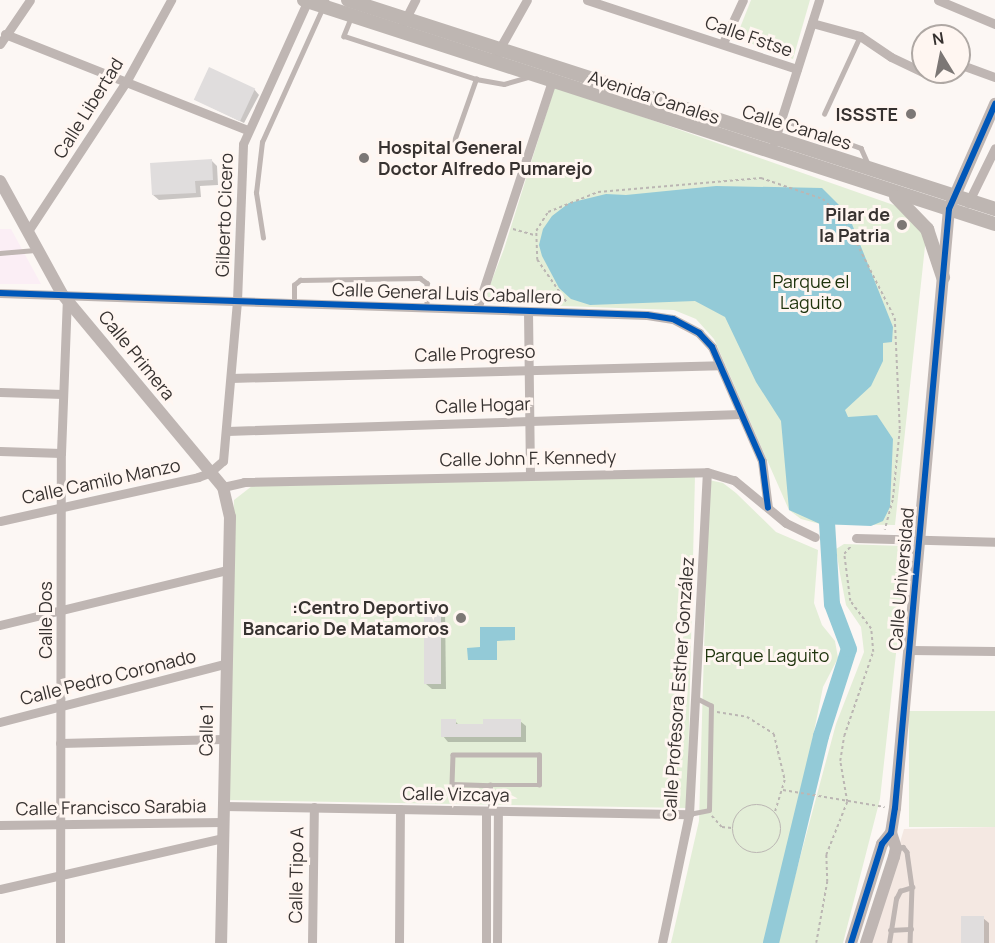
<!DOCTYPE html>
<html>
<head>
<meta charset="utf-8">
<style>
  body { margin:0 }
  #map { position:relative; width:995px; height:943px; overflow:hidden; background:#fcf7f4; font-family:Manrope,sans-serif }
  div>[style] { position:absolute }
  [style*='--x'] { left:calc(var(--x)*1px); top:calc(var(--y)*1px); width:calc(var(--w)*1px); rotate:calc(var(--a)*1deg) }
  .commercial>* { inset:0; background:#fbeef5 }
  .education>* { inset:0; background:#f4e8e2 }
  .green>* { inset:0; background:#e3eed7; transform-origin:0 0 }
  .water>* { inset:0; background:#93cad7 }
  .shadow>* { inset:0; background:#0003 }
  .river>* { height:16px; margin:-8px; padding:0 8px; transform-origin:8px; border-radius:8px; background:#93cad7 }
  .building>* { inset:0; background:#e0dddd; transform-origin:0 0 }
  .path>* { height:1.5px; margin-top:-0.75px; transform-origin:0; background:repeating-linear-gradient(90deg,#bbb6b3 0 3px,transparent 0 6px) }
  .path>.ring { margin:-0.75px; padding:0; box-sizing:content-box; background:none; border:1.5px solid #bbb6b3; border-radius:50% }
  .service>* { height:4.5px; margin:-2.25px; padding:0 2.25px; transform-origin:2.25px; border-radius:2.25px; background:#bfb6b3 }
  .minor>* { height:9px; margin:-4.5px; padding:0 4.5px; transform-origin:4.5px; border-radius:4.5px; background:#bfb6b3 }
  .tertiary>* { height:12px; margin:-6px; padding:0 6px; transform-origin:6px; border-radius:6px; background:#bfb6b3 }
  .secondary>* { height:14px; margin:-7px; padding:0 7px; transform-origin:7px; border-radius:7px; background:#beb6b2 }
  .cycleway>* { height:6px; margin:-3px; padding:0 3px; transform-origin:3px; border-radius:3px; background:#0057b8 }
  .dots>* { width:16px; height:16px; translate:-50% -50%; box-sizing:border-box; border:3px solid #fff6f1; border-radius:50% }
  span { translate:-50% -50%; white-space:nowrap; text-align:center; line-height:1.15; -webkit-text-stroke:6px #fff6f1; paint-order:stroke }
  .street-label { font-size:18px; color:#373230 }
  .poi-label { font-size:18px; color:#373230; font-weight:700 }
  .right { translate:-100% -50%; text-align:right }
  .left { translate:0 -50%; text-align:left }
  .park-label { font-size:18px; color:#1e330c }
  .north { position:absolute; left:911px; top:24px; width:60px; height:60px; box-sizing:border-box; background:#fff6f1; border:2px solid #afa8a4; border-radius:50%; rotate:350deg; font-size:16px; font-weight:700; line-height:24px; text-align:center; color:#373230 }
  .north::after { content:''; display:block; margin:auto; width:21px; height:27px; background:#7c7775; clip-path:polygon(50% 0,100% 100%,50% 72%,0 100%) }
</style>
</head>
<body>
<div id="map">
  <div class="commercial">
    <i style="clip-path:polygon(0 229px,11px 229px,41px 284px,0 284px)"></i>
  </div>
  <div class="education">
    <i style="clip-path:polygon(995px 827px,995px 943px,870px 943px,904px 829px)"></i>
  </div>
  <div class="green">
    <i style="clip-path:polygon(751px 0,810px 0,793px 59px,736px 38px)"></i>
    <i style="clip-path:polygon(555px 86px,905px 209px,926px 237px,895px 525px,820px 524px,801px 519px,789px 510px,714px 339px,696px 319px,674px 310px,483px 303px,504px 249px)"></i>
    <i style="clip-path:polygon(695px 476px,687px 808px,226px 800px,234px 500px,252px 486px)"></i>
    <i style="clip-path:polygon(709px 480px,723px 483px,736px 493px,776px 532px,818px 550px,814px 603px,822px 625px,835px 641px,838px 658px,823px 687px,797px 816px,765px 943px,671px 943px,699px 821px)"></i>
    <i style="clip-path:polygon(844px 544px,902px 546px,907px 554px,880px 799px,843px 943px,777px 943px,836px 724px,864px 652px,861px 627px,846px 605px,840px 574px,836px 549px)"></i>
    <i style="left:995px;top:711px;width:116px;height:86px;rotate:90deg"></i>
  </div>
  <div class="water">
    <i style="clip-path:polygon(716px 186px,822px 188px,848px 214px,893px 327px,892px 342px,883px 343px,883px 361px,871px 386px,845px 410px,848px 417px,877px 415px,893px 439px,890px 507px,883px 521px,871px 526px,820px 524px,789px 510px,781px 421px,756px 382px,725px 317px,695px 301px,590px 305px,571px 299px,559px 288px,542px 256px,539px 245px,543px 229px,552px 216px,569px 203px,606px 194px,626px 195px)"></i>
    <i style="clip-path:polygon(480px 627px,515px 627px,515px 640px,497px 641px,497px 660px,468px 660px,467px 648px,480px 647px)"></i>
  </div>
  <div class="shadow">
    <i style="clip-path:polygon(254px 89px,259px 95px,244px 123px,194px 99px)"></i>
    <i style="clip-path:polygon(211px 160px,217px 166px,218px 185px,200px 186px,201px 197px,159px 200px,153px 195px)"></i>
    <i style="clip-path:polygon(440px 603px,445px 608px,446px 689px,432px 689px,426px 684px)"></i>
    <i style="clip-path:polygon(455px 721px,460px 726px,485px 726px,520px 721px,526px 726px,526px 742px,448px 742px,443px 736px)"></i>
    <i style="clip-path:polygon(983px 918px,989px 923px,989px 943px,963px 943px)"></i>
  </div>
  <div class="river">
    <i style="--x:771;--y:943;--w:213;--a:-76.4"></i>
    <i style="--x:821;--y:736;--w:91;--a:-72.2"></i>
    <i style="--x:849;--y:649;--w:48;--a:-110.7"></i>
    <i style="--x:832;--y:604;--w:81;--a:-93.5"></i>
  </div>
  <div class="building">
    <i style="left:209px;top:67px;width:51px;height:36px;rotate:25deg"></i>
    <i style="clip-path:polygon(212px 159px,213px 180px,195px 181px,196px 193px,152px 195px,150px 163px)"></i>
    <i style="left:441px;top:601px;width:83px;height:17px;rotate:90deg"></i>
    <i style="clip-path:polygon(441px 719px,456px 719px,456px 724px,483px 724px,483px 719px,521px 719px,521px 737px,441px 737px)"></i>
    <i style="left:984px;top:916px;width:27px;height:23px;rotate:90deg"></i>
  </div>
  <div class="path">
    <i style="--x:513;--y:229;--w:22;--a:16"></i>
    <i style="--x:566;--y:302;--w:51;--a:-124.6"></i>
    <i style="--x:537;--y:260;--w:29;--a:-92"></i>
    <i style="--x:536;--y:231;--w:22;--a:-58"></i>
    <i style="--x:548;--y:212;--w:54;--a:-21.8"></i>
    <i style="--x:598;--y:192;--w:164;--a:-4.9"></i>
    <i style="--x:761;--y:178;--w:65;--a:18.7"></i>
    <i style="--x:823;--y:199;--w:33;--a:45"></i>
    <i style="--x:846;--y:222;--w:108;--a:63"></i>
    <i style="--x:895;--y:318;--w:112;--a:87.4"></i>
    <i style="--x:900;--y:430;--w:70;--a:95.7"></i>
    <i style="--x:893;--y:500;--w:31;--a:105"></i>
    <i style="--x:717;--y:712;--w:30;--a:9"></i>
    <i style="--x:747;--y:717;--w:32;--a:32"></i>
    <i style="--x:774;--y:734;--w:47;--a:76.6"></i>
    <i style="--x:785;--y:780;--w:34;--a:107"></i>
    <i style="--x:783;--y:790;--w:103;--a:9.5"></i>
    <i class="ring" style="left:733px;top:805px;width:46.5px;height:46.5px"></i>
    <i style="--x:712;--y:816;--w:15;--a:48"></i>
    <i style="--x:722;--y:827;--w:10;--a:6"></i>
    <i style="--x:816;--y:943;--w:62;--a:-79.8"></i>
    <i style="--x:827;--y:882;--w:27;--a:-92"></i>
    <i style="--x:826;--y:855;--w:57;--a:-68.4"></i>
    <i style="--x:847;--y:802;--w:42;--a:-99.7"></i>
    <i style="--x:840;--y:761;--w:25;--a:-81"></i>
    <i style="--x:844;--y:736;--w:89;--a:-71"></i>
    <i style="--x:873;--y:652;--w:23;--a:-95"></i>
    <i style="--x:871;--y:629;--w:35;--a:-127"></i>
    <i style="--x:850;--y:601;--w:47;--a:-97.3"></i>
    <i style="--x:844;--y:554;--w:11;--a:-49"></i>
  </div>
  <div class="service">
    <i style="--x:352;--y:16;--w:22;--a:112"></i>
    <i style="--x:344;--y:36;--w:139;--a:18"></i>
    <i style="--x:476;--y:79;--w:28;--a:10"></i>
    <i style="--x:504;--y:84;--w:26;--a:-16"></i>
    <i style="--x:824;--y:114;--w:86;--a:-65.2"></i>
    <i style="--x:781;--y:119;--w:85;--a:19.9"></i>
    <i style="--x:861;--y:148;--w:17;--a:66"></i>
    <i style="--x:454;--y:141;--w:66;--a:-70.5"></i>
    <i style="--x:263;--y:238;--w:46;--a:-98.8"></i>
    <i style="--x:256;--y:193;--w:51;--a:-83.3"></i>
    <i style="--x:262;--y:142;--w:156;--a:-65.7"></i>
    <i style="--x:0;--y:253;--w:35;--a:-5"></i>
    <i style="--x:294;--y:303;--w:18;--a:-90"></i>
    <i style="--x:294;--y:285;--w:8;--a:-40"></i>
    <i style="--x:300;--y:280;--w:120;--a:-1"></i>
    <i style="--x:420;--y:278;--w:9;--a:36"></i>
    <i style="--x:427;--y:283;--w:24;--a:90"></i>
    <i style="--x:490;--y:810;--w:25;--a:-90"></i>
    <i style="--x:490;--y:785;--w:49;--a:0"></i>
    <i style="--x:539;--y:785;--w:30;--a:-90"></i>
    <i style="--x:539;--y:755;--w:86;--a:180"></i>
    <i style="--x:453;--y:755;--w:29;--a:92"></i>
    <i style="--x:452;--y:784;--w:38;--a:2"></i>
    <i style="--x:689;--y:814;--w:20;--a:-11"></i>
    <i style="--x:709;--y:810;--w:104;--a:-88.9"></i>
    <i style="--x:711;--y:706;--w:18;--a:-153"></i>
    <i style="--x:896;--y:848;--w:7;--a:-8"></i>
    <i style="--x:903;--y:847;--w:6;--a:51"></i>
    <i style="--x:907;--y:852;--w:35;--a:82"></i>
    <i style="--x:912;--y:887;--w:56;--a:92"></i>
    <i style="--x:890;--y:930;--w:21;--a:-3"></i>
    <i style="--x:889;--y:943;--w:45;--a:-81"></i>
    <i style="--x:896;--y:899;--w:9;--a:-63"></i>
    <i style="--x:900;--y:891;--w:13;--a:-18"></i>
  </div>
  <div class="minor">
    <i style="--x:587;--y:0;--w:221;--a:18.2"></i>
    <i style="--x:938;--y:0;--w:62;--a:22.8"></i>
    <i style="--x:404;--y:22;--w:25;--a:-63"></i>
    <i style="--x:812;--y:23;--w:50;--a:15.2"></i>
    <i style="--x:860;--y:36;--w:37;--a:34"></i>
    <i style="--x:891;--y:57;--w:44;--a:25.4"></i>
    <i style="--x:931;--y:76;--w:11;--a:-22"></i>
    <i style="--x:5;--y:34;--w:260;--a:21.6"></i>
    <i style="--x:723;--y:43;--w:47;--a:-65.1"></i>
    <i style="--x:0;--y:44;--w:53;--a:-55.7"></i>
    <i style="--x:492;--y:62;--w:71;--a:-60.6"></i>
    <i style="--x:959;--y:64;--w:38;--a:20"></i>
    <i style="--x:774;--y:142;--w:149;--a:-72.4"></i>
    <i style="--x:968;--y:203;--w:61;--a:-63.9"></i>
    <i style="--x:28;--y:231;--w:178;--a:-56.7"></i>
    <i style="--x:126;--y:82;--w:94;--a:-61.2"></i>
    <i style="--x:0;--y:293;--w:647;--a:1.95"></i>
    <i style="--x:647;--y:315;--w:26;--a:9"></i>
    <i style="--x:673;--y:319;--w:30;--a:28"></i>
    <i style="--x:699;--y:333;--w:19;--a:47"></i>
    <i style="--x:712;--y:347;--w:124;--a:66.3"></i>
    <i style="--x:762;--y:461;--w:47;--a:82.7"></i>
    <i style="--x:477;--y:309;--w:243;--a:-71.8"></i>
    <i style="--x:528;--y:311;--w:163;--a:89.3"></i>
    <i style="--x:231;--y:378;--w:489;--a:-1.5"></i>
    <i style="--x:0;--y:392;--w:63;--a:1.8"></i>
    <i style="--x:227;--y:431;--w:514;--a:-1.89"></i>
    <i style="--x:0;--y:451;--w:61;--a:1.9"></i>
    <i style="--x:223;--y:487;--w:22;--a:-13"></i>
    <i style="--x:244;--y:482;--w:463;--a:-1.2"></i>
    <i style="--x:707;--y:472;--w:28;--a:17"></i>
    <i style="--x:734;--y:480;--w:67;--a:39.6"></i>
    <i style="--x:786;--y:523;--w:32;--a:26"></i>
    <i style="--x:0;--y:521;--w:203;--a:-12.5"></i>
    <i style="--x:198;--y:477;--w:12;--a:-20"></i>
    <i style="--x:209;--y:473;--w:18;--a:-41"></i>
    <i style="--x:223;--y:461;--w:161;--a:-85"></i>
    <i style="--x:237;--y:301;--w:157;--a:-87.8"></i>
    <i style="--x:243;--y:144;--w:158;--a:-65.7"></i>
    <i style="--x:856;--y:538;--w:139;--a:1.6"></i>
    <i style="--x:0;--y:625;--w:235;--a:-13.6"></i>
    <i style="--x:910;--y:650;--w:85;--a:0.7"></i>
    <i style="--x:0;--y:722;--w:231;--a:-14.5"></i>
    <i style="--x:60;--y:743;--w:163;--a:-1.4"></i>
    <i style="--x:223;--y:806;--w:466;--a:1"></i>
    <i style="--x:0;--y:825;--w:222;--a:-0.8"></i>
    <i style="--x:0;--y:889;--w:228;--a:-12.9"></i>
    <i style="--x:60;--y:943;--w:490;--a:-89.9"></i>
    <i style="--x:61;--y:453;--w:155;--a:-87.8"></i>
    <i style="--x:312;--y:943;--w:136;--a:-89.2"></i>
    <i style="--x:399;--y:943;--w:134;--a:-89.6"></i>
    <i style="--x:486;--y:943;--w:132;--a:-90"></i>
    <i style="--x:497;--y:943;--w:132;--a:-89.6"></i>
    <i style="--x:662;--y:943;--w:132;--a:-78.2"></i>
    <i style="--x:689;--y:814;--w:342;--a:-87"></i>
  </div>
  <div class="tertiary">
    <i style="--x:0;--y:181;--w:129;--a:61.2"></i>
    <i style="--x:62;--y:294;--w:251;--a:50.2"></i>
    <i style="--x:223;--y:487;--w:31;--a:77"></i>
    <i style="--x:230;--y:517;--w:426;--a:91.2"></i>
    <i style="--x:851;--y:943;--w:104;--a:-72.6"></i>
    <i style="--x:882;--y:844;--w:14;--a:-51"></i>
    <i style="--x:891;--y:833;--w:25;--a:-81"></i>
    <i style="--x:895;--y:808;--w:601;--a:-84.85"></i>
    <i style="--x:949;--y:209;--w:115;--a:-66.3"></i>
    <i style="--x:866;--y:943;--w:90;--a:-72"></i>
    <i style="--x:894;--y:857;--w:9;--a:-77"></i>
    <i style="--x:896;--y:848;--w:16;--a:-108"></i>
  </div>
  <div class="secondary">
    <i style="--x:304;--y:0;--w:726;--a:17.96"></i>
    <i style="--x:348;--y:0;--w:680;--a:17.9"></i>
    <i style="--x:896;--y:197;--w:45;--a:45.9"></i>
    <i style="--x:927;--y:229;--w:51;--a:71.6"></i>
  </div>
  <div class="cycleway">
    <i style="--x:0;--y:293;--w:647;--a:1.95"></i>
    <i style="--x:647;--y:315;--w:26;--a:9"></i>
    <i style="--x:673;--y:319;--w:30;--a:28"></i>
    <i style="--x:699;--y:333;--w:19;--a:47"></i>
    <i style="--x:712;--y:347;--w:124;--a:66.3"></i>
    <i style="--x:762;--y:461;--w:47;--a:82.7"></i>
    <i style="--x:851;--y:943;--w:104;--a:-72.6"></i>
    <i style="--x:882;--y:844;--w:14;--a:-51"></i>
    <i style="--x:891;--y:833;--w:25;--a:-81"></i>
    <i style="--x:895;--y:808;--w:601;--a:-84.85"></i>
    <i style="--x:949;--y:209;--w:115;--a:-66.3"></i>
  </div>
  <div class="dots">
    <i style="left:911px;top:114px;background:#7c7775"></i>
    <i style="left:364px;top:158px;background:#7c7775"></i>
    <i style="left:902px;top:225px;background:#7c7775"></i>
    <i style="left:461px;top:618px;background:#7c7775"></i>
  </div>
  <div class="street-label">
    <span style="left:749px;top:36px;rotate:19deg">Calle Fstse</span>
    <span style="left:654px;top:97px;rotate:18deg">Avenida Canales</span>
    <span style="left:88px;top:108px;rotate:-58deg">Calle Libertad</span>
    <span style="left:797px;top:127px;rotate:17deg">Calle Canales</span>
    <span style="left:224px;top:215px;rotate:-88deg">Gilberto Cicero</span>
    <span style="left:447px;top:293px;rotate:2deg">Calle General Luis Caballero</span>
    <span style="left:475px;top:353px;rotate:-2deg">Calle Progreso</span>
    <span style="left:137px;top:355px;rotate:51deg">Calle Primera</span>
    <span style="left:483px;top:405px;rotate:-2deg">Calle Hogar</span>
    <span style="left:528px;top:458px;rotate:-1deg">Calle John F. Kennedy</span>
    <span style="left:101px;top:481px;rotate:-12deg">Calle Camilo Manzo</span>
    <span style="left:901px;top:579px;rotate:-85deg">Calle Universidad</span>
    <span style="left:45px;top:620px;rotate:-90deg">Calle Dos</span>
    <span style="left:108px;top:677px;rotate:-14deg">Calle Pedro Coronado</span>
    <span style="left:678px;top:689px;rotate:-86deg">Calle Profesora Esther González</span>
    <span style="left:206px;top:730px;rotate:-89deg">Calle 1</span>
    <span style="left:456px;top:794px;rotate:1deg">Calle Vizcaya</span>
    <span style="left:111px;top:807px;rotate:-1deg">Calle Francisco Sarabia</span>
    <span style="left:296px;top:875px;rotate:-89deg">Calle Tipo A</span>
  </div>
  <div class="poi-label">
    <span class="right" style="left:898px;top:114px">ISSSTE</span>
    <span class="left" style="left:378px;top:158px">Hospital General<br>Doctor Alfredo Pumarejo</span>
    <span class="right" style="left:890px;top:225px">Pilar de<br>la Patria</span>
    <span class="right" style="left:449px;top:618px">:Centro Deportivo<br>Bancario De Matamoros</span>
  </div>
  <div class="park-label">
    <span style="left:811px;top:292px">Parque el<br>Laguito</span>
    <span style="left:767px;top:655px">Parque Laguito</span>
  </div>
  <div class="north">N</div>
</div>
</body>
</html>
